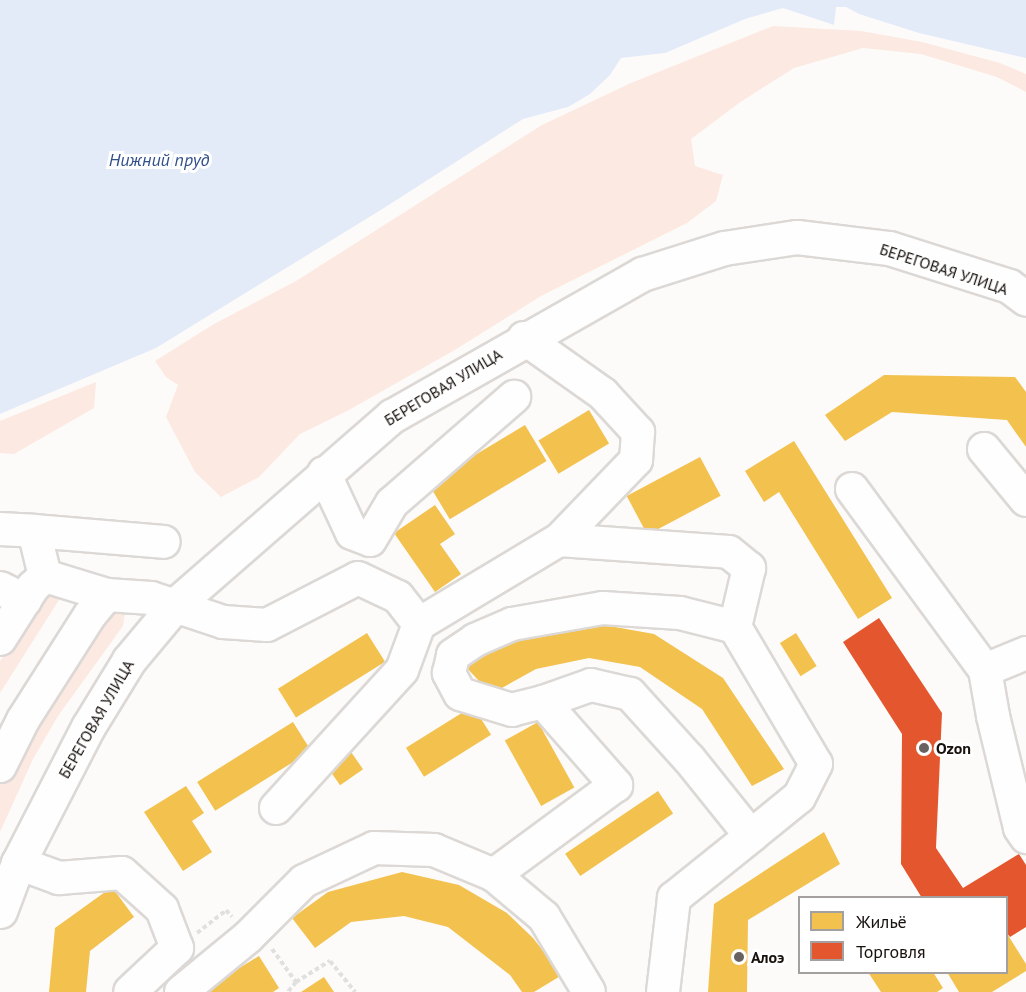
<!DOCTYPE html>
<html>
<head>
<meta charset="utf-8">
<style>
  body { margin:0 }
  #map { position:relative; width:1026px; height:992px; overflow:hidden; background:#fdfbf9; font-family:"PT Sans",sans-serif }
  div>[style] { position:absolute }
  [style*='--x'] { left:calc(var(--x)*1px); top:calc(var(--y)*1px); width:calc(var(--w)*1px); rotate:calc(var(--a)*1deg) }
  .green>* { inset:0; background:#fce9e1 }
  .water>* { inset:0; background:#e4ebf8 }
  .homes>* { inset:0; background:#f2c14e; transform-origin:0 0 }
  .shops>* { inset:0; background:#e4572e }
  .path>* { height:4px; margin-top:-2px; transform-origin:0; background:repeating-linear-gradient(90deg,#e1e0e0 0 4.5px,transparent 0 7.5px) }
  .roads { filter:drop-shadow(2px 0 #dcd8d5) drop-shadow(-2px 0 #dcd8d5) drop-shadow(0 2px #dcd8d5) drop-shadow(0 -2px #dcd8d5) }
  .minor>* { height:32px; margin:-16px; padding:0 16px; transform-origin:16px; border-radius:16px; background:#fffefe }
  .major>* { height:33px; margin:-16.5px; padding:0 16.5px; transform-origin:16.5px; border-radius:16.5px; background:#fffefe }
  .dots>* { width:16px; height:16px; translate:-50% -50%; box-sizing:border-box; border:3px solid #fff; border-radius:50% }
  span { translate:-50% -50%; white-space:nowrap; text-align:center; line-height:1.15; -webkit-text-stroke:6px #fff; paint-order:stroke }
  .street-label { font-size:16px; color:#18110e }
  .poi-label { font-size:16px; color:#18110e; font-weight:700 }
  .left { translate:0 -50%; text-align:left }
  .water-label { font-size:18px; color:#31508a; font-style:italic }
  .legend { position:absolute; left:798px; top:896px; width:210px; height:78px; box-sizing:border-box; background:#fff; border:2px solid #a3a09f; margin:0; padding:8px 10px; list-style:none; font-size:18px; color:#18110e }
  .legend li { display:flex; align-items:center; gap:12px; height:30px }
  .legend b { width:30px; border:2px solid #a3a09f }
</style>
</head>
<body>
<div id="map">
  <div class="green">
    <i style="clip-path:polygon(773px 26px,861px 31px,922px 42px,1000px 63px,1026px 74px,1026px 92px,997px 77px,921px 54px,863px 48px,794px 68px,739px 103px,691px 139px,695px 166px,723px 175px,716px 201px,687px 223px,541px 296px,453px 351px,347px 411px,300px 434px,259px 477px,221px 497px,195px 472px,166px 417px,178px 385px,166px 377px,155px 361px,214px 324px,296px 281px,542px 125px,631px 83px)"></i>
    <i style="clip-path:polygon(96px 382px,94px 408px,14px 454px,0 453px,0 421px)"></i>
    <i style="clip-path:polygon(44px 594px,57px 594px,59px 600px,0 693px,0 661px)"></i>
    <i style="clip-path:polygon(105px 611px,125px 611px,123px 626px,58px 716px,33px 759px,0 832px,0 782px,29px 723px)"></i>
  </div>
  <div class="water">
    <i style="clip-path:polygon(0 0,1026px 0,1026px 58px,919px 33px,859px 14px,846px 7px,836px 7px,834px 25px,783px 8px,745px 19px,665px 53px,621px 58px,610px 75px,590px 94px,568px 107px,523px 119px,384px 208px,156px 348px,0 414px)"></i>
  </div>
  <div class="homes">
    <i style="clip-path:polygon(884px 375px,1015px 377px,1026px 392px,1026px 447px,1007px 420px,892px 412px,845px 441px,825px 415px)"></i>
    <i style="left:589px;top:410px;width:39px;height:59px;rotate:59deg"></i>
    <i style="left:525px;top:425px;width:42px;height:113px;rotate:59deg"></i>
    <i style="clip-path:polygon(794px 441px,892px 598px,858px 619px,779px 492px,764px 502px,745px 471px)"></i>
    <i style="left:700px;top:457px;width:44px;height:83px;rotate:62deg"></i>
    <i style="clip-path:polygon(435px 505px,455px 534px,440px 544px,461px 574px,435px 592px,394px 533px)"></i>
    <i style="clip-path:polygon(587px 622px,654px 634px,723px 678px,784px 769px,752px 786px,702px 709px,640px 667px,589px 658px,536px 669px,491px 694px,466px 667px,525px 631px)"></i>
    <i style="left:367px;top:633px;width:34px;height:105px;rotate:58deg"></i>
    <i style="left:796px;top:633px;width:39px;height:19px;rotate:58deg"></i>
    <i style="left:473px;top:706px;width:34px;height:79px;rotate:58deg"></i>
    <i style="left:293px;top:722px;width:34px;height:113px;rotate:58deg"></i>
    <i style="left:538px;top:722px;width:75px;height:38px;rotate:61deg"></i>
    <i style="left:351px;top:752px;width:21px;height:28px;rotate:55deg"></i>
    <i style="clip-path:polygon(186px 786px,204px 813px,192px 821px,212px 852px,183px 871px,144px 812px)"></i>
    <i style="left:658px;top:791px;width:27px;height:112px;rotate:56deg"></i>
    <i style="clip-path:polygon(824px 832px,840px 864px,748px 920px,747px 992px,708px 992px,714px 904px)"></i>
    <i style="clip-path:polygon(402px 872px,459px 885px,507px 913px,533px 938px,562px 975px,534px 992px,522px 992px,510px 975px,448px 927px,404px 916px,351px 922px,315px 948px,292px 918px,328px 892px)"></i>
    <i style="clip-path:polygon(112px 887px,134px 917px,90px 951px,86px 992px,49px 992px,55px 928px)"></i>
    <i style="clip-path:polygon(1006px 932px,1026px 964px,1026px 971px,992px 992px,959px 992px,947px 972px,1006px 972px)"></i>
    <i style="clip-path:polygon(259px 956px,279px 988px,273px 992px,200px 992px)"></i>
    <i style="clip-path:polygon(868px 972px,933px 972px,943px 988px,937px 992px,881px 992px)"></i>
    <i style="clip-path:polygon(324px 977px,334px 992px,301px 992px)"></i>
  </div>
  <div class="shops">
    <i style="clip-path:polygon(879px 618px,942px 713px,936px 848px,963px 888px,1019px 854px,1026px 865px,1026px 927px,1010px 937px,1006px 932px,1006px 898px,922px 898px,901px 864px,902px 734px,843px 642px)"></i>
  </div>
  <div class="path">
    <i style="--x:197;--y:933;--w:37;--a:-38"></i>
    <i style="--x:226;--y:910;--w:9;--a:49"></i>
    <i style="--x:272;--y:949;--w:41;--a:54"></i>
    <i style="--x:296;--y:982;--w:13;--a:129"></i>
    <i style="--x:296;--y:982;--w:40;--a:-32"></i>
    <i style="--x:330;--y:961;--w:40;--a:51"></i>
  </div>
  <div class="roads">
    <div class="minor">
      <i style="--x:524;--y:338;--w:97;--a:35.3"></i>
      <i style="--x:603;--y:394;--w:52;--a:47.4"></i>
      <i style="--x:638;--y:432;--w:28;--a:94"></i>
      <i style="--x:636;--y:460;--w:111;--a:133.9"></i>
      <i style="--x:984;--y:449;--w:66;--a:50.5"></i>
      <i style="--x:324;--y:473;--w:66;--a:65"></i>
      <i style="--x:352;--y:533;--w:19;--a:21"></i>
      <i style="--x:370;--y:540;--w:43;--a:-59.3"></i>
      <i style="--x:392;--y:503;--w:162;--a:-41"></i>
      <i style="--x:852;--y:489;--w:225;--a:53.7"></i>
      <i style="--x:985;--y:670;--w:47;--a:80.1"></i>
      <i style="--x:993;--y:716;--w:115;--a:76.4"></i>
      <i style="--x:1020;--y:828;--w:11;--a:56"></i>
      <i style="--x:0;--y:529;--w:34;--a:3"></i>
      <i style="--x:45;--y:576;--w:46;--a:-103.7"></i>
      <i style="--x:34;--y:531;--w:130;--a:4.8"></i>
      <i style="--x:0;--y:588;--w:28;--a:26"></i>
      <i style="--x:0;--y:639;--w:62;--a:-57.6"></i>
      <i style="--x:33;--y:587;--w:16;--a:-43"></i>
      <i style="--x:45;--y:576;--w:65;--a:17"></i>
      <i style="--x:107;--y:595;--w:44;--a:3.9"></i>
      <i style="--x:151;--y:598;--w:76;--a:18.4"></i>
      <i style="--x:223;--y:622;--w:44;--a:3.9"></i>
      <i style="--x:267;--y:625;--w:102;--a:-27.3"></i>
      <i style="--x:358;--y:578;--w:44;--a:25.4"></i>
      <i style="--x:398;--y:597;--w:34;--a:52"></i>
      <i style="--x:419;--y:624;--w:163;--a:-31"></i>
      <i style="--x:559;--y:540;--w:170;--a:4"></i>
      <i style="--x:729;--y:552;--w:26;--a:39"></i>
      <i style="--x:749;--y:568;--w:61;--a:103.3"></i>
      <i style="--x:735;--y:627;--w:159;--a:59.4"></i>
      <i style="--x:816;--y:764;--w:37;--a:117"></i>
      <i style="--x:799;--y:797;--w:62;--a:140.9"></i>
      <i style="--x:751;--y:836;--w:99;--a:-128.8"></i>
      <i style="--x:689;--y:759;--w:88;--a:-132.2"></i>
      <i style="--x:630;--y:694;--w:40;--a:-167"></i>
      <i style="--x:591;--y:685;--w:51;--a:160.5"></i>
      <i style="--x:543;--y:702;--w:111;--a:48.7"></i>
      <i style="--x:616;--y:785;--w:152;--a:143.6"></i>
      <i style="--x:985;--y:670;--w:44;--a:-22.5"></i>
      <i style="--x:543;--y:702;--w:32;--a:166"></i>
      <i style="--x:512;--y:710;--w:54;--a:-162.9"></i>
      <i style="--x:460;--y:694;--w:24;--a:-118"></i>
      <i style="--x:449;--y:673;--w:18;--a:-77"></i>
      <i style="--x:453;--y:655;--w:27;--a:-34"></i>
      <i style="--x:475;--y:640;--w:40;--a:-23.4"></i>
      <i style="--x:512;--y:624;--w:92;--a:-10"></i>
      <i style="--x:603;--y:608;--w:77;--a:3.7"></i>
      <i style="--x:680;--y:613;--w:57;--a:14.3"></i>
      <i style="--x:0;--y:766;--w:51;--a:-63.4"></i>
      <i style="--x:23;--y:720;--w:125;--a:-57.5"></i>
      <i style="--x:90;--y:615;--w:26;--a:-50"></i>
      <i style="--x:276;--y:808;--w:187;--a:-47.6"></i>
      <i style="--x:402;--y:670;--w:49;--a:-69.7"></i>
      <i style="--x:18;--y:863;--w:44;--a:20.1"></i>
      <i style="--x:59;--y:878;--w:63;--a:-4.5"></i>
      <i style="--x:122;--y:873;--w:54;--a:42"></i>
      <i style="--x:162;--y:909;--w:42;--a:69"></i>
      <i style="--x:177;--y:948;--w:64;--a:136.9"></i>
      <i style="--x:181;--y:992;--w:87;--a:-39.4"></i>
      <i style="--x:248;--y:937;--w:79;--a:-45"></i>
      <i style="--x:304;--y:881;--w:77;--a:-25.2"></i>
      <i style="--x:374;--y:848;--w:60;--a:1.9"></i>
      <i style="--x:434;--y:850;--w:65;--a:22.6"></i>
      <i style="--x:494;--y:875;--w:65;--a:40"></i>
      <i style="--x:544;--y:917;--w:87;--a:59"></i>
      <i style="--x:663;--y:992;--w:95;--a:-83.3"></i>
      <i style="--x:674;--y:898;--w:99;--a:-38.8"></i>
    </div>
    <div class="major">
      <i style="--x:0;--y:911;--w:51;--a:-69.4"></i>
      <i style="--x:18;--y:863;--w:153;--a:-62.8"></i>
      <i style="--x:88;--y:727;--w:79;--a:-58.5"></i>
      <i style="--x:129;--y:660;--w:72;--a:-50.1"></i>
      <i style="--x:175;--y:605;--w:288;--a:-41.1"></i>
      <i style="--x:392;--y:416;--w:288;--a:-29.6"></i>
      <i style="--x:642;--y:274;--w:86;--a:-17.6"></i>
      <i style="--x:724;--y:248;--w:74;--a:-8.6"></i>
      <i style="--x:797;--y:237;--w:93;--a:6.8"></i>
      <i style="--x:889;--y:248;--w:126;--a:17.6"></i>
      <i style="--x:1009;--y:286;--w:21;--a:37"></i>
    </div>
  </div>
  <div class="dots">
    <i style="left:924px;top:748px;background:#686360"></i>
    <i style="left:739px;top:957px;background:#686360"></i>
  </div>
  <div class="street-label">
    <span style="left:944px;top:269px;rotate:18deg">БЕРЕГОВАЯ УЛИЦА</span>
    <span style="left:443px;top:387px;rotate:-31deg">БЕРЕГОВАЯ УЛИЦА</span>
    <span style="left:96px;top:719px;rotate:-60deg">БЕРЕГОВАЯ УЛИЦА</span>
  </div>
  <div class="poi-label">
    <span class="left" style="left:936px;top:748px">Ozon</span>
    <span class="left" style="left:751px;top:957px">Алоэ</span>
  </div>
  <div class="water-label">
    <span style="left:159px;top:160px">Нижний пруд</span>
  </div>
  <ul class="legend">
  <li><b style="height:16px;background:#f2c14e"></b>Жильё</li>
  <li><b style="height:16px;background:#e4572e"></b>Торговля</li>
  </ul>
</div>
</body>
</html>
